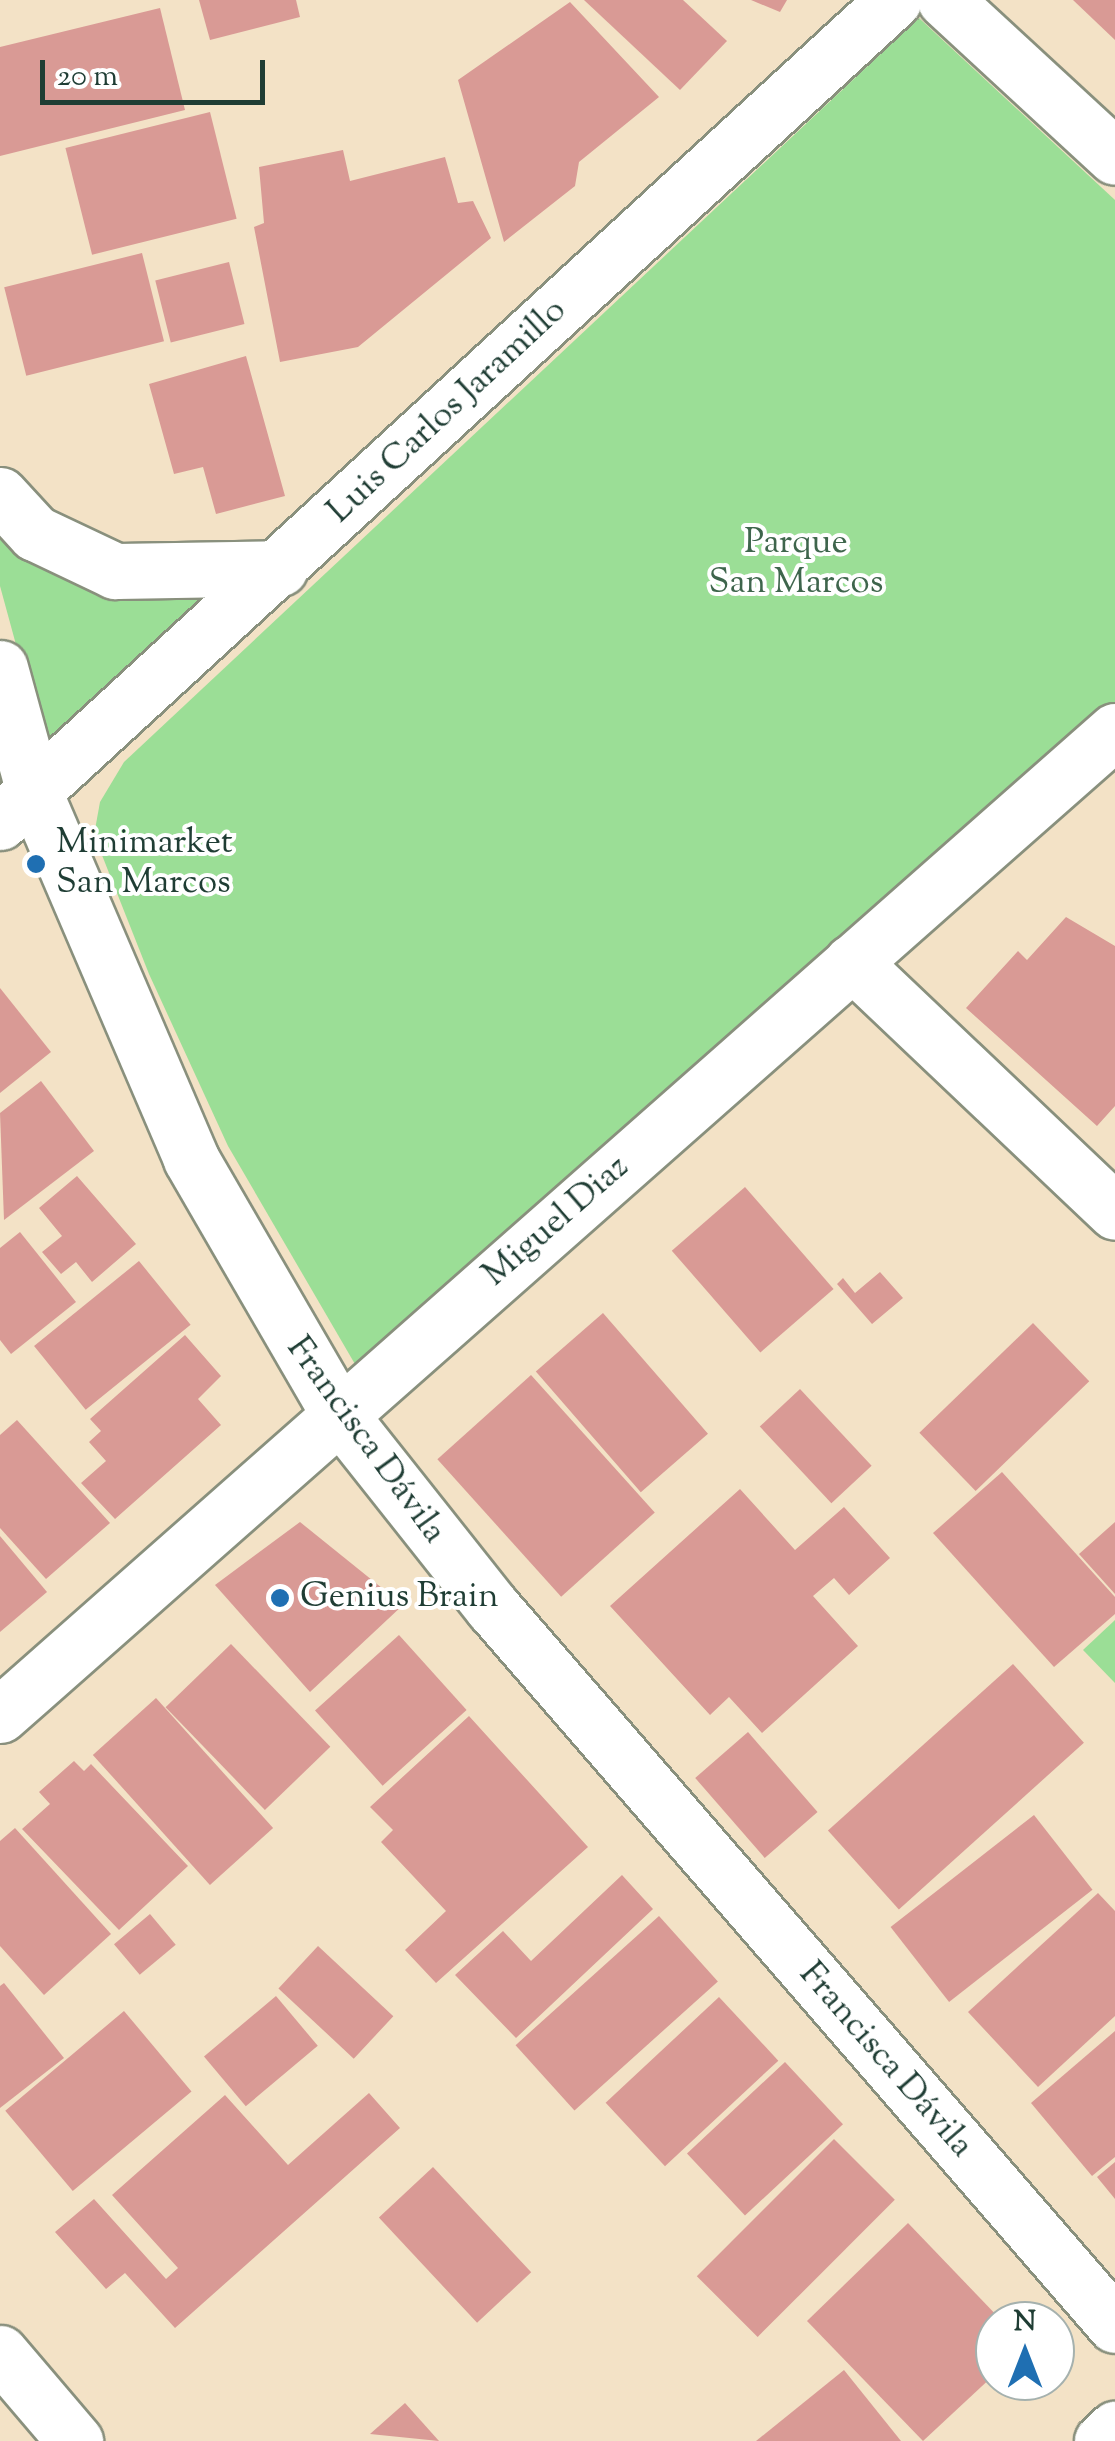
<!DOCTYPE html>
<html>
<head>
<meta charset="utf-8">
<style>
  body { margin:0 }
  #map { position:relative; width:1115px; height:2441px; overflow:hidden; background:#f3e2c6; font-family:"Sorts Mill Goudy",serif }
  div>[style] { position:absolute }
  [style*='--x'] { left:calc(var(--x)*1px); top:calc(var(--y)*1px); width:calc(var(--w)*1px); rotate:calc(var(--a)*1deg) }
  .green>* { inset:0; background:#9bde96 }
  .building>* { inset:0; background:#d99a95; transform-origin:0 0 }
  .roads { filter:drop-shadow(2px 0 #89907d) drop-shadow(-2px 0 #89907d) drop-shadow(0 2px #89907d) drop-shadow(0 -2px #89907d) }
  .minor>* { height:55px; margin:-27.5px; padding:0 27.5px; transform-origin:27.5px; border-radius:27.5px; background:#fff }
  .major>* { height:55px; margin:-27.5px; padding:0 27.5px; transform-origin:27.5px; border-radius:27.5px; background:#fff }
  .dots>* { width:28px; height:28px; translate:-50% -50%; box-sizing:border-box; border:5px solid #fff; border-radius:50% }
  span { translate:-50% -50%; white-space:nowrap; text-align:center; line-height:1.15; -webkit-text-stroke:8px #fff; paint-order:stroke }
  .street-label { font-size:35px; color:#1f3d34 }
  .park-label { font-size:35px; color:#3e654c }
  .poi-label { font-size:35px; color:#1f3d34 }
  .left { translate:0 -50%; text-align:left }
  .north { position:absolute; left:975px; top:2301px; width:100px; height:100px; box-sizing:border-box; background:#fff; border:2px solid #a5b1ae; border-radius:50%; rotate:0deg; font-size:28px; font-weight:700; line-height:40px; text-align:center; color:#1f3d34 }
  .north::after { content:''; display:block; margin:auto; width:35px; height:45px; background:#1f6fb2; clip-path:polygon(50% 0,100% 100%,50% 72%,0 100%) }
  .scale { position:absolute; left:40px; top:60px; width:225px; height:45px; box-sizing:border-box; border:5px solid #1f3d34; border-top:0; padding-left:12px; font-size:30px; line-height:35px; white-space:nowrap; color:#1f3d34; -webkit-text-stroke:8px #fff; paint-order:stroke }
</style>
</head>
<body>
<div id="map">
  <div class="green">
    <i style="clip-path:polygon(919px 18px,1115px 200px,1115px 704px,359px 1371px,228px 1146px,149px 974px,94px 835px,100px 802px,124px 762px)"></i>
    <i style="clip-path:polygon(0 529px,231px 588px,45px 751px,0 586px)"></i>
    <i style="clip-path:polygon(1115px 1620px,1115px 1683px,1083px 1650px)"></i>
  </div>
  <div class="building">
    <i style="clip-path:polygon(199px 0,296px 0,300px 17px,210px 40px)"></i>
    <i style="clip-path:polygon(584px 0,683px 0,727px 41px,680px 90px)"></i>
    <i style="clip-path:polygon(751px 0,787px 0,780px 12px)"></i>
    <i style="clip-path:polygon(1073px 0,1115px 0,1115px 40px)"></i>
    <i style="clip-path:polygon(570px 2px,659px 97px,579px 162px,575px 186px,504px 242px,458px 80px)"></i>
    <i style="clip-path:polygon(160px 8px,185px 110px,0 156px,0 47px)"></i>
    <i style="left:210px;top:112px;width:110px;height:149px;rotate:76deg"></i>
    <i style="clip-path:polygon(343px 150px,350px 181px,445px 157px,458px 203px,473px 201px,491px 238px,358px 347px,280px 362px,254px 227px,264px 223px,259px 167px)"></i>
    <i style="left:142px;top:253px;width:91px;height:142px;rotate:76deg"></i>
    <i style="left:229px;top:262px;width:64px;height:76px;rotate:76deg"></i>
    <i style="clip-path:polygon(246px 356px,285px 496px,216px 514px,203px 467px,174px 474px,149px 384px)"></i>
    <i style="clip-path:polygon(1066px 917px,1115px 946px,1115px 1106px,1097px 1126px,966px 1008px,1018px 951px,1027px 960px)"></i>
    <i style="clip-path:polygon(0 988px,51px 1052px,0 1093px)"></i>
    <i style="clip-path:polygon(41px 1081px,94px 1151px,4px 1220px,0 1113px)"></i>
    <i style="clip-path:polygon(77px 1176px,136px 1244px,92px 1282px,76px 1262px,61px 1274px,42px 1252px,62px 1236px,39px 1208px)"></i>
    <i style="left:745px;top:1187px;width:135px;height:97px;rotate:49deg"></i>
    <i style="clip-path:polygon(20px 1232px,76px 1302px,11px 1354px,0 1340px,0 1248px)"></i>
    <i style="left:139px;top:1261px;width:82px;height:135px;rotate:51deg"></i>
    <i style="clip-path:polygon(880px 1272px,903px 1298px,872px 1324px,837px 1284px,843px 1278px,855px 1293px)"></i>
    <i style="left:603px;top:1313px;width:160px;height:89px;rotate:49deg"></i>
    <i style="left:1033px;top:1323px;width:81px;height:158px;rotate:46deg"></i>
    <i style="clip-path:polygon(185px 1335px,221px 1376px,198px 1399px,221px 1425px,115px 1519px,81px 1483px,106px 1461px,89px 1442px,101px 1431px,90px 1419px)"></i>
    <i style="left:531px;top:1375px;width:185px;height:126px;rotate:48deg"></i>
    <i style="left:800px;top:1389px;width:105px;height:55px;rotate:47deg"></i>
    <i style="clip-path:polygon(17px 1420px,110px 1523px,46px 1579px,0 1528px,0 1435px)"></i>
    <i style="clip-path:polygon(1002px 1472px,1115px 1597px,1115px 1614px,1054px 1667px,933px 1533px)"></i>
    <i style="clip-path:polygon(740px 1489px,795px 1550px,844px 1507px,890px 1558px,849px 1595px,834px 1578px,813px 1596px,858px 1646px,762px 1733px,729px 1697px,710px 1715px,610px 1606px)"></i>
    <i style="clip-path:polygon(300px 1522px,403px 1605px,310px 1692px,215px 1585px)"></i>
    <i style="clip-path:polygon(1115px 1522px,1115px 1594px,1079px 1554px)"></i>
    <i style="clip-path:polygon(0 1536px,47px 1592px,0 1632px)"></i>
    <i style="left:399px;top:1635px;width:101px;height:113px;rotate:48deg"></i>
    <i style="left:231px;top:1644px;width:143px;height:91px;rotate:46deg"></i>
    <i style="left:1013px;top:1664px;width:106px;height:249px;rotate:48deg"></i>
    <i style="left:156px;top:1698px;width:175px;height:85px;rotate:48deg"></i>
    <i style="clip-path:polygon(469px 1716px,588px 1847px,436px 1983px,405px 1950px,446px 1911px,381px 1842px,393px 1830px,370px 1807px)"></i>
    <i style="left:748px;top:1732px;width:106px;height:70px;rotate:49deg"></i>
    <i style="clip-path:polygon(74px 1761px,84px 1771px,91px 1764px,188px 1866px,119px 1930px,22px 1829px,50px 1804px,39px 1792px)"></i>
    <i style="left:1034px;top:1815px;width:95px;height:182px;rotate:52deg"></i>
    <i style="clip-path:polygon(15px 1828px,111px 1934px,44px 1995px,0 1946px,0 1841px)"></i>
    <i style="clip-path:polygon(622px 1875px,653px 1909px,516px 2038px,455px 1975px,503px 1931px,531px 1961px)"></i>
    <i style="clip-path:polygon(1098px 1893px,1115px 1911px,1115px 2016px,1038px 2087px,968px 2012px)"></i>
    <i style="left:150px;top:1914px;width:40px;height:47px;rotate:50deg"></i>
    <i style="left:659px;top:1916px;width:88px;height:193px;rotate:48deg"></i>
    <i style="left:318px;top:1946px;width:103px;height:58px;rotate:43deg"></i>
    <i style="clip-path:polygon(4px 1983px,64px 2058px,0 2108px,0 1986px)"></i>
    <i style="left:276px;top:1996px;width:65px;height:94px;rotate:50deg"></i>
    <i style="left:719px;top:1997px;width:87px;height:155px;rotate:47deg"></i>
    <i style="left:124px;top:2011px;width:105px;height:155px;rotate:50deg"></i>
    <i style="clip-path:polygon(1115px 2031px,1115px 2157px,1092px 2176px,1031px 2103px)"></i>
    <i style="left:785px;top:2062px;width:85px;height:134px;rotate:47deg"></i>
    <i style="clip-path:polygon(369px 2093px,400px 2128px,175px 2328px,125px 2273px,106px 2289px,55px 2232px,94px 2199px,166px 2279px,178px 2268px,112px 2195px,225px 2095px,288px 2165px)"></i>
    <i style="left:834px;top:2139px;width:86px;height:194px;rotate:45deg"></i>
    <i style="clip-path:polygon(1115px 2162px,1115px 2199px,1097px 2177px)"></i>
    <i style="left:433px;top:2167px;width:144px;height:74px;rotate:47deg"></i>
    <i style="clip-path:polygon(908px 2223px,1002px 2321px,995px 2374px,923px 2441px,807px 2321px)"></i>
    <i style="clip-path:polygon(844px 2370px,901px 2441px,756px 2441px)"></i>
    <i style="clip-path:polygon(405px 2403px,439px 2441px,370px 2434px)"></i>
  </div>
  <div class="roads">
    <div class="minor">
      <i style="--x:945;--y:0;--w:231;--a:42.7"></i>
      <i style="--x:0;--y:495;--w:52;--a:47.4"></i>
      <i style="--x:35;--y:533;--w:89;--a:25.4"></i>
      <i style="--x:115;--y:571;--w:165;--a:-1"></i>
      <i style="--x:0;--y:668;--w:129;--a:74.7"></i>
      <i style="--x:34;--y:792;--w:399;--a:66.8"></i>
      <i style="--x:191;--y:1159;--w:295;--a:59.9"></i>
      <i style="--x:339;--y:1414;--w:248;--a:51.6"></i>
      <i style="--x:493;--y:1608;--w:949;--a:49.06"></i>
      <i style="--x:0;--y:822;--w:1214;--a:-42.6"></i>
      <i style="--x:852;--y:962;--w:363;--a:43.5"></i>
      <i style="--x:0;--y:1715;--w:1487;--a:-41.43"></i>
      <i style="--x:0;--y:2353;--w:116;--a:49.6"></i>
    </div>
    <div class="major">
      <i style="--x:1102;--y:2441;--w:18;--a:-43"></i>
    </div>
  </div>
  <div class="dots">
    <i style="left:36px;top:864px;background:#1f6fb2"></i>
    <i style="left:280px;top:1598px;background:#1f6fb2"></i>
  </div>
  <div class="street-label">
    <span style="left:448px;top:412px;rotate:-43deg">Luis Carlos Jaramillo</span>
    <span style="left:557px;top:1222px;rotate:-41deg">Miguel Diaz</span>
    <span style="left:365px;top:1441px;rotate:54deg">Francisca Dávila</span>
    <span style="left:885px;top:2061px;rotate:49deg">Francisca Dávila</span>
  </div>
  <div class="park-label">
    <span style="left:796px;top:564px">Parque<br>San Marcos</span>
  </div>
  <div class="poi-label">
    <span class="left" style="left:56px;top:864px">Minimarket<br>San Marcos</span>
    <span class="left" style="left:300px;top:1598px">Genius Brain</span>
  </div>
  <div class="north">N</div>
  <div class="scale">20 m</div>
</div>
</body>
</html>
